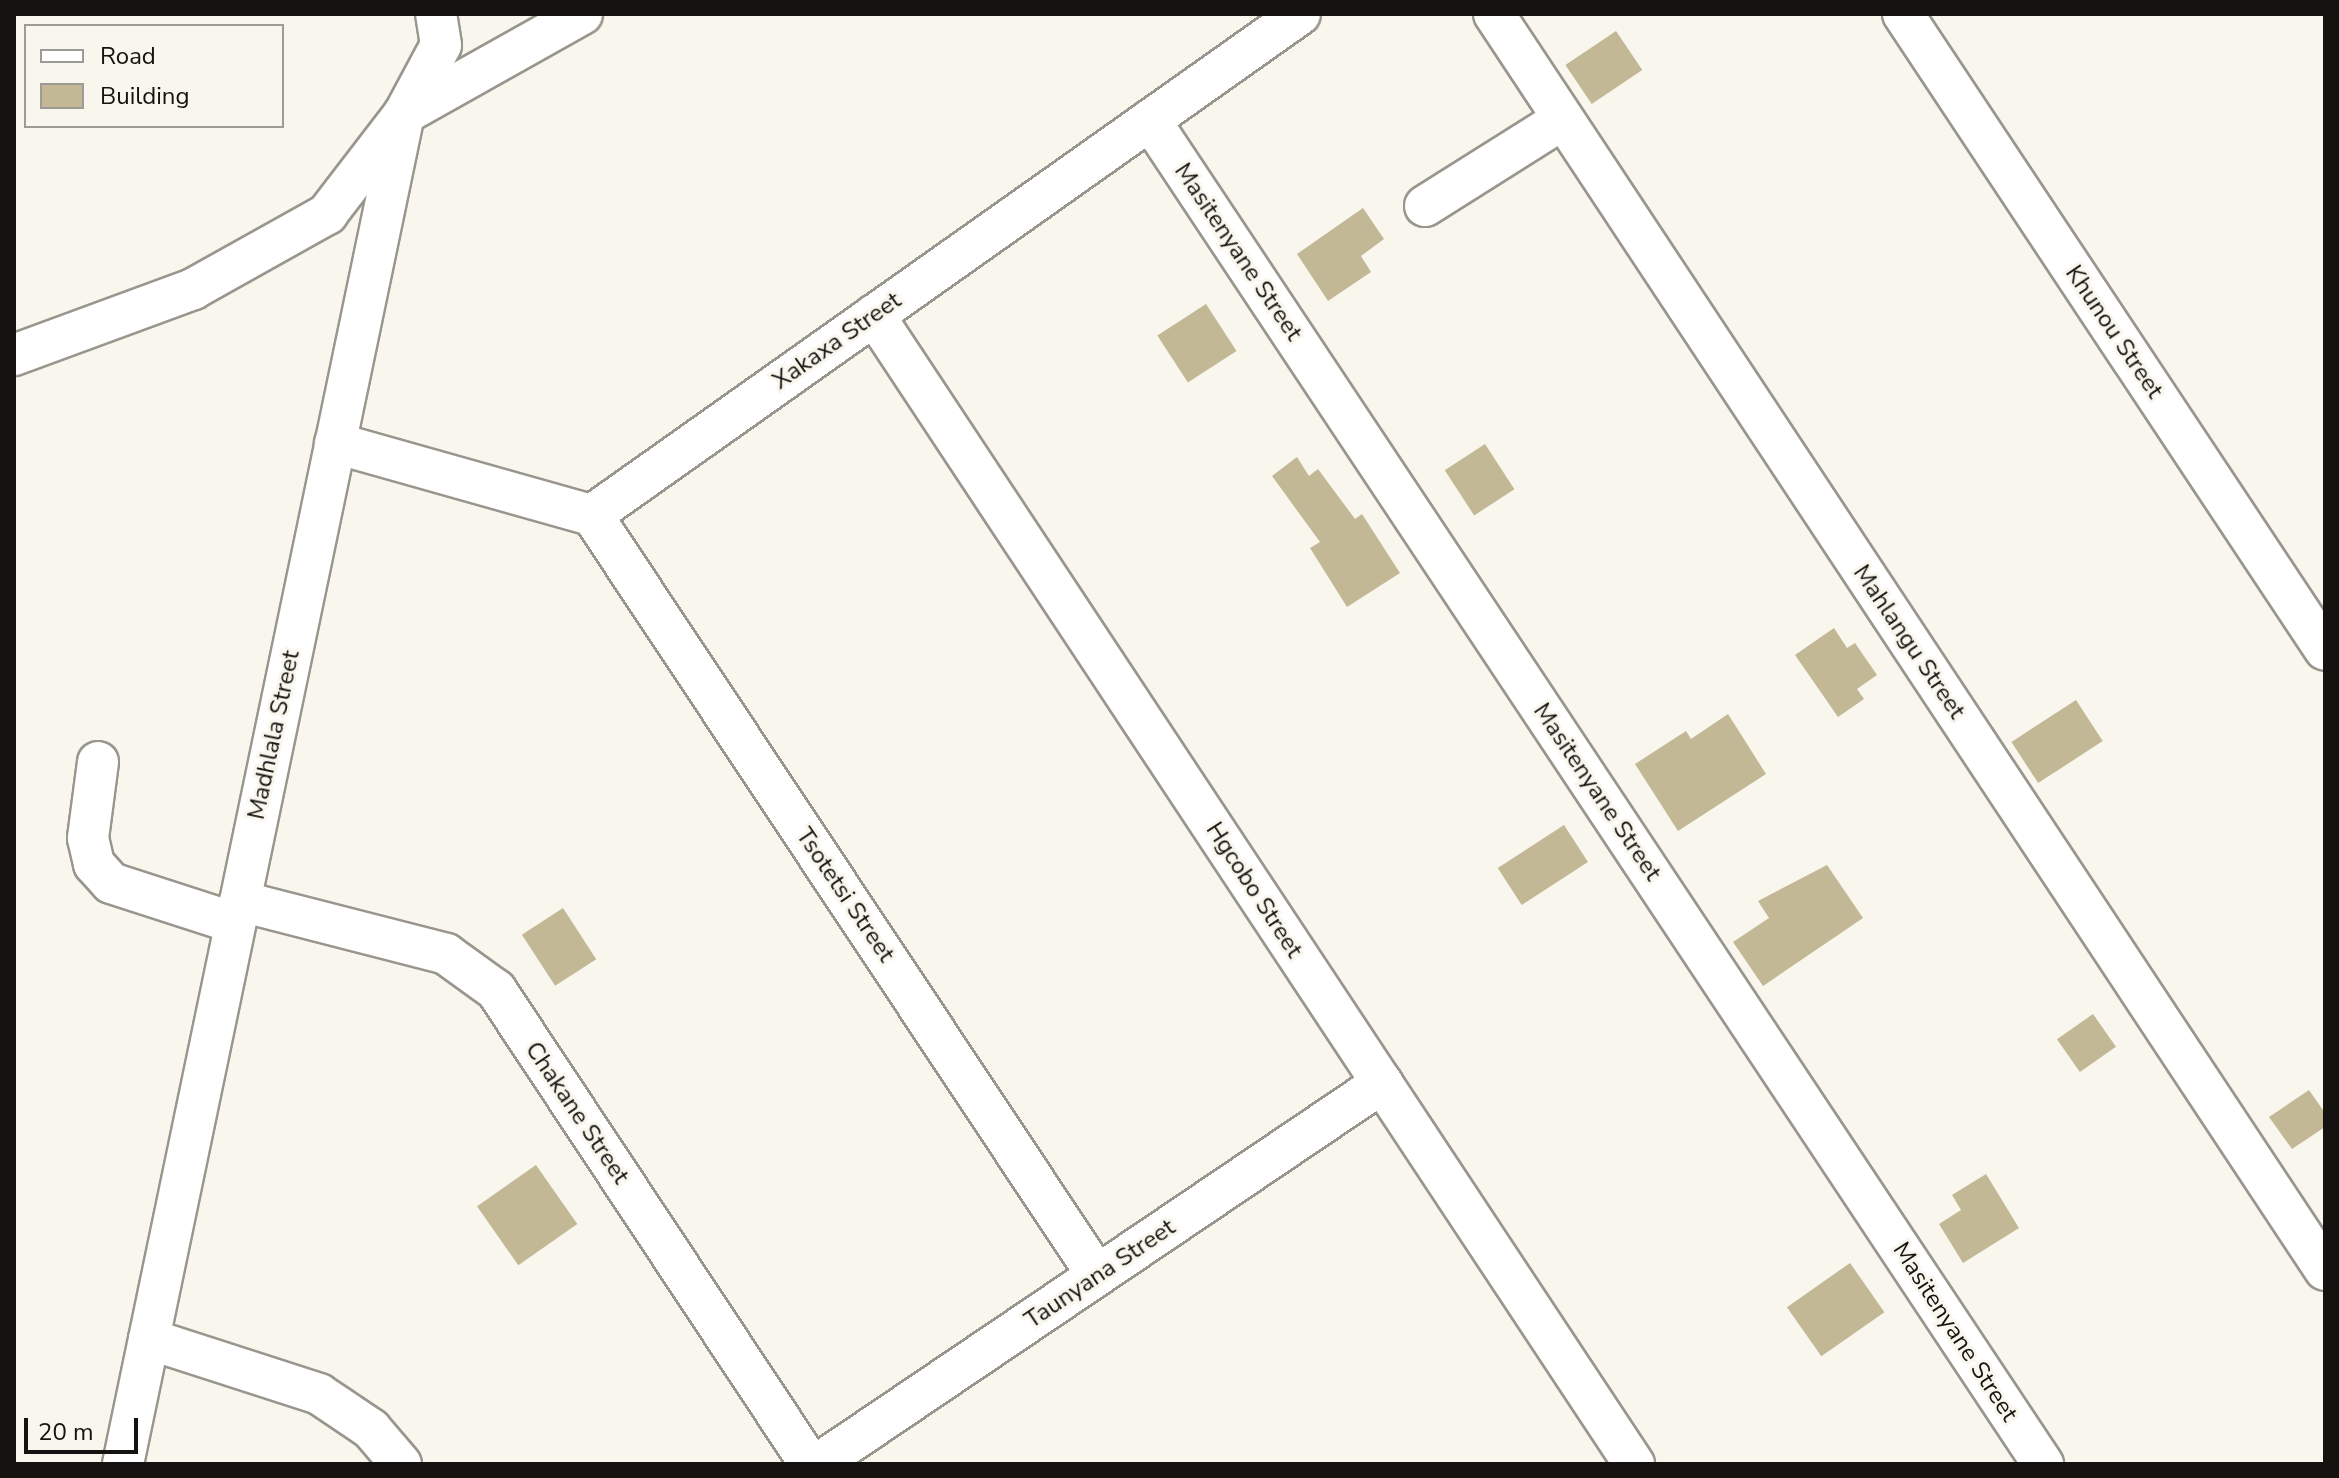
<!DOCTYPE html>
<html>
<head>
<meta charset="utf-8">
<style>
  body { margin:0 }
  #map { position:relative; width:2339px; height:1478px; overflow:hidden; background:#f9f6ed; font-family:"Nunito Sans",sans-serif }
  div>[style] { position:absolute }
  [style*='--x'] { left:calc(var(--x)*1px); top:calc(var(--y)*1px); width:calc(var(--w)*1px); rotate:calc(var(--a)*1deg) }
  .building>* { inset:0; background:#c2b895; transform-origin:0 0 }
  .roads { filter:drop-shadow(2px 0 #99968d) drop-shadow(-2px 0 #99968d) drop-shadow(0 2px #99968d) drop-shadow(0 -2px #99968d) }
  .minor>* { height:40px; margin:-20px; padding:0 20px; transform-origin:20px; border-radius:20px; background:#fff }
  span { translate:-50% -50%; white-space:nowrap; text-align:center; line-height:1.15; -webkit-text-stroke:6px #f9f6ed; paint-order:stroke }
  .street-label { font-size:24px; color:#141310 }
  .frame { position:absolute; inset:0; border:16px solid #141310; pointer-events:none }
  .legend { position:absolute; left:24px; top:24px; width:260px; height:104px; box-sizing:border-box; background:#f9f6ed; border:2px solid #9d9b95; margin:0; padding:10px 14px; list-style:none; font-size:24px; color:#141310 }
  .legend li { display:flex; align-items:center; gap:16px; height:40px }
  .legend b { width:40px; border:2px solid #9d9b95 }
  .scale { position:absolute; left:24px; top:1418px; width:114px; height:36px; box-sizing:border-box; border:4px solid #141310; border-top:0; padding-left:10px; font-size:24px; line-height:28px; white-space:nowrap; color:#141310; -webkit-text-stroke:6px #f9f6ed; paint-order:stroke }
</style>
</head>
<body>
<div id="map">
  <div class="building">
    <i style="left:1616px;top:31px;width:47px;height:61px;rotate:56deg"></i>
    <i style="clip-path:polygon(1363px 208px,1384px 239px,1361px 256px,1371px 272px,1328px 301px,1297px 254px)"></i>
    <i style="left:1206px;top:304px;width:56px;height:58px;rotate:57deg"></i>
    <i style="left:1485px;top:444px;width:54px;height:48px;rotate:57deg"></i>
    <i style="clip-path:polygon(1297px 457px,1309px 476px,1318px 469px,1355px 519px,1362px 514px,1400px 573px,1347px 607px,1310px 548px,1320px 542px,1272px 476px)"></i>
    <i style="clip-path:polygon(1834px 628px,1847px 648px,1855px 643px,1877px 675px,1857px 689px,1864px 699px,1838px 717px,1795px 655px)"></i>
    <i style="left:2076px;top:700px;width:49px;height:77px;rotate:57deg"></i>
    <i style="clip-path:polygon(1728px 714px,1766px 774px,1678px 831px,1635px 764px,1686px 731px,1691px 739px)"></i>
    <i style="left:1564px;top:825px;width:44px;height:79px;rotate:57deg"></i>
    <i style="clip-path:polygon(1827px 865px,1863px 918px,1763px 986px,1733px 942px,1769px 918px,1758px 901px)"></i>
    <i style="left:563px;top:908px;width:61px;height:49px;rotate:57deg"></i>
    <i style="left:2093px;top:1014px;width:40px;height:44px;rotate:55deg"></i>
    <i style="clip-path:polygon(2309px 1090px,2325px 1113px,2325px 1127px,2292px 1149px,2269px 1117px)"></i>
    <i style="left:536px;top:1165px;width:72px;height:72px;rotate:55deg"></i>
    <i style="clip-path:polygon(1986px 1174px,2019px 1228px,1963px 1263px,1939px 1224px,1961px 1210px,1952px 1195px)"></i>
    <i style="left:1850px;top:1263px;width:60px;height:77px;rotate:55deg"></i>
  </div>
  <div class="roads">
    <div class="minor">
      <i style="--x:1494;--y:14;--w:1506;--a:56.51"></i>
      <i style="--x:1903;--y:14;--w:763;--a:56.43"></i>
      <i style="--x:1150;--y:120;--w:1614;--a:56.4"></i>
      <i style="--x:1425;--y:206;--w:163;--a:-32.2"></i>
      <i style="--x:874;--y:315;--w:1378;--a:56.52"></i>
      <i style="--x:14;--y:355;--w:191;--a:-20.2"></i>
      <i style="--x:193;--y:289;--w:154;--a:-29.2"></i>
      <i style="--x:327;--y:214;--w:126;--a:-52.4"></i>
      <i style="--x:404;--y:114;--w:204;--a:-29.3"></i>
      <i style="--x:335;--y:443;--w:267;--a:15.7"></i>
      <i style="--x:592;--y:515;--w:912;--a:56.4"></i>
      <i style="--x:592;--y:515;--w:867;--a:-35.28"></i>
      <i style="--x:98;--y:762;--w:77;--a:97.5"></i>
      <i style="--x:88;--y:838;--w:27;--a:77"></i>
      <i style="--x:94;--y:864;--w:25;--a:48"></i>
      <i style="--x:111;--y:883;--w:130;--a:17.9"></i>
      <i style="--x:240;--y:901;--w:213;--a:14.4"></i>
      <i style="--x:446;--y:954;--w:62;--a:35.8"></i>
      <i style="--x:496;--y:990;--w:569;--a:56.48"></i>
      <i style="--x:149;--y:1339;--w:179;--a:17.9"></i>
      <i style="--x:319;--y:1394;--w:63;--a:33.9"></i>
      <i style="--x:371;--y:1429;--w:46;--a:49.4"></i>
      <i style="--x:123;--y:1464;--w:1379;--a:-78.24"></i>
      <i style="--x:404;--y:114;--w:78;--a:-61.8"></i>
      <i style="--x:441;--y:45;--w:31;--a:-99"></i>
      <i style="--x:818;--y:1464;--w:681;--a:-34.04"></i>
    </div>
  </div>
  <div class="street-label">
    <span style="left:1238px;top:252px;rotate:56deg">Masitenyane Street</span>
    <span style="left:2114px;top:332px;rotate:56deg">Khunou Street</span>
    <span style="left:837px;top:341px;rotate:-35deg">Xakaxa Street</span>
    <span style="left:1909px;top:642px;rotate:56deg">Mahlangu Street</span>
    <span style="left:274px;top:735px;rotate:-78deg">Madhlala Street</span>
    <span style="left:1597px;top:792px;rotate:56deg">Masitenyane Street</span>
    <span style="left:1254px;top:890px;rotate:57deg">Hgcobo Street</span>
    <span style="left:845px;top:895px;rotate:56deg">Tsotetsi Street</span>
    <span style="left:577px;top:1113px;rotate:56deg">Chakane Street</span>
    <span style="left:1100px;top:1274px;rotate:-34deg">Taunyana Street</span>
    <span style="left:1955px;top:1332px;rotate:57deg">Masitenyane Street</span>
  </div>
  <div class="frame"></div>
  <ul class="legend">
  <li><b style="height:10px;background:#fff"></b>Road</li>
  <li><b style="height:22px;background:#c2b895"></b>Building</li>
  </ul>
  <div class="scale">20 m</div>
</div>
</body>
</html>
